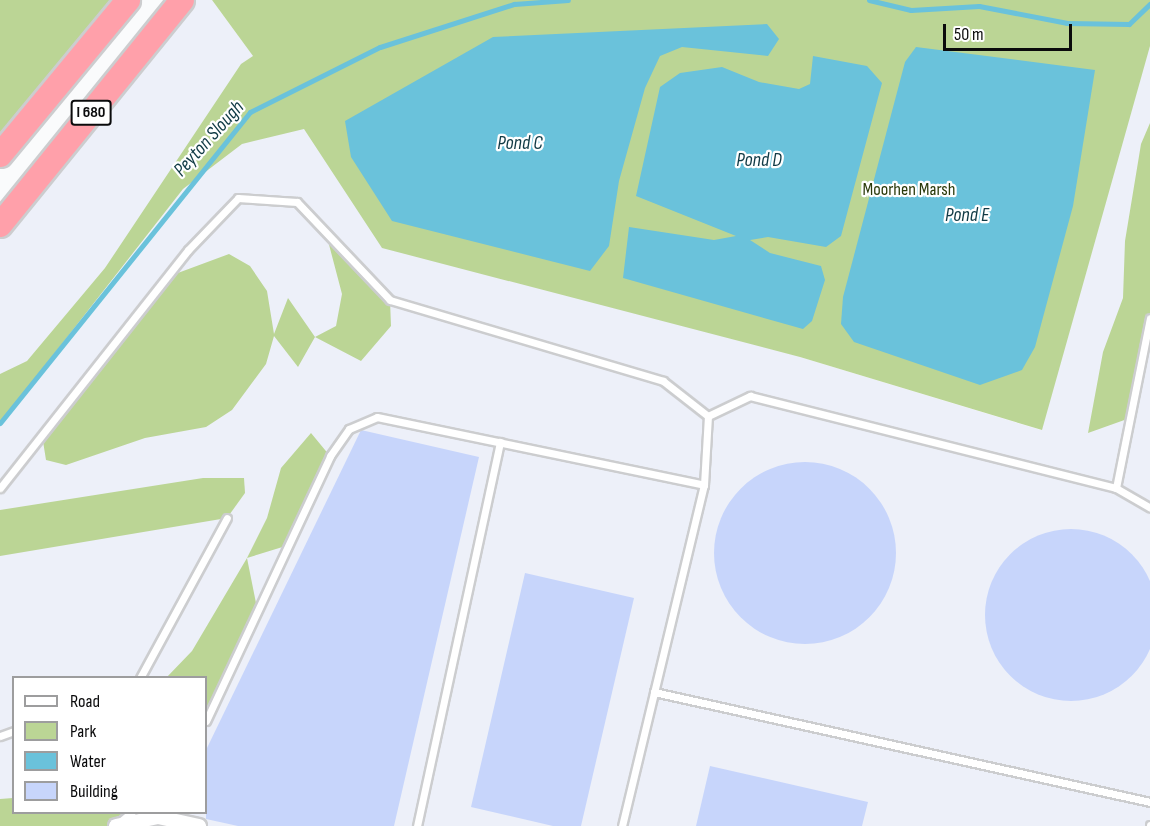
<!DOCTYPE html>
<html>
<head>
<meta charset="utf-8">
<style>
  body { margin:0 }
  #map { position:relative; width:1150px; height:826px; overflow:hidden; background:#fafbfc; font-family:"Sofia Sans Condensed",sans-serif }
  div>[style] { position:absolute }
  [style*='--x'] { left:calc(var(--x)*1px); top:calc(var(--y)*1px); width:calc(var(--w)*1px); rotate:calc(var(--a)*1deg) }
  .built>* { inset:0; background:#edf0f9 }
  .green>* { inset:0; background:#bbd595 }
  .water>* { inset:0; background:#6ac2db }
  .stream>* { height:5px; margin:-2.5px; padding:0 2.5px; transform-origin:2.5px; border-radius:2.5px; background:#6ac2db }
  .building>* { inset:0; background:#c7d5fb }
  .round { border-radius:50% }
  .roads { filter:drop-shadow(2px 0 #cccdcf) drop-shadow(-2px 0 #cccdcf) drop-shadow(0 2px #cccdcf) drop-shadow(0 -2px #cccdcf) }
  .service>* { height:7px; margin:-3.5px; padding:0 3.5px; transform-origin:3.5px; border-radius:3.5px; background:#fff }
  .minor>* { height:14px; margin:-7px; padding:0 7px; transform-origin:7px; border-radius:7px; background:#fff }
  .motorway>* { height:24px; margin:-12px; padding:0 12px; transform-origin:12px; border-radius:12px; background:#ffa0aa }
  span { translate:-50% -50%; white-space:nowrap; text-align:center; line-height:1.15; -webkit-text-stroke:4.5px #fff; paint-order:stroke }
  .shield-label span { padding:2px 4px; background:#fff; border:2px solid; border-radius:4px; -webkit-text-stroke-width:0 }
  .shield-label { font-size:16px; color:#0b0b0c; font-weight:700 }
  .park-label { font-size:18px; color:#2a3a0a }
  .water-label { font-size:20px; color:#103a45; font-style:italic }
  .legend { position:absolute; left:12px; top:676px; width:195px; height:138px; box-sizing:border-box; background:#fff; border:2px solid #9d9d9e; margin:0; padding:8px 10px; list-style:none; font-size:18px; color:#0b0b0c }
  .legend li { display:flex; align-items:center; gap:12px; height:30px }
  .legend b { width:30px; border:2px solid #9d9d9e }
  .scale { position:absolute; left:943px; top:24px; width:129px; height:27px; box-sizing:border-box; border:3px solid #0b0b0c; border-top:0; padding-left:8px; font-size:18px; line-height:21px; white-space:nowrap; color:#0b0b0c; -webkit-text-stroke:4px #fff; paint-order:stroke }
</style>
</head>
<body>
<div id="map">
  <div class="built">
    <i style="clip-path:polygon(evenodd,182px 0,212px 0,287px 102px,800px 357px,1041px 430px,1150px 32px,1150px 826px,0 826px,0 225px,182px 0,14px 678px,206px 678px,206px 812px,14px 812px,14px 678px)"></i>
  </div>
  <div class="green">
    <i style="clip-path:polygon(0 0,128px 0,0 155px)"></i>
    <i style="clip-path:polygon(212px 0,1150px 0,1150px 46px,1042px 430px,800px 357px,382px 248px,304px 129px,242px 144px,183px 189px,0 423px,0 374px,27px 361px,105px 268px,241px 64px,253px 56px)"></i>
    <i style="clip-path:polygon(1150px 123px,1150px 318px,1130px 418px,1088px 433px,1103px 352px,1123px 298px,1125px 241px,1141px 144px)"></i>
    <i style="clip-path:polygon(327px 237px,390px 300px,391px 326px,361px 361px,315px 337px,298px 367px,274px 336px,266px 364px,232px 410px,206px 427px,145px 438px,66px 465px,46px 460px,42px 435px,167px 277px,229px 254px,250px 266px,267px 291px,274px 334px,288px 298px,315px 337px,336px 326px,342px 294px)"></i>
    <i style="clip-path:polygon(311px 433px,330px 456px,289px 545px,247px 558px,258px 613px,206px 721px,206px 678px,166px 678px,192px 651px,247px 558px,267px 518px,281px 468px)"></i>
    <i style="clip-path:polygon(203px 478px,244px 478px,245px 493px,227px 518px,0 556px,0 510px)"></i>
    <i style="clip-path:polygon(13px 798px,14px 812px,132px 813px,116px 826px,0 826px,0 799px)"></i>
  </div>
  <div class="water">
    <i style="clip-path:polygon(767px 24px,779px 39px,768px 56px,682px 47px,660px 56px,645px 88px,619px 181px,609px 246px,590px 271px,392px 221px,351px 157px,345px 121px,493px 37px)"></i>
    <i style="clip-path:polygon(916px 47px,1095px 70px,1073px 206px,1035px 347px,1022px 370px,980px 385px,854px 342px,841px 324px,843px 297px,905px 62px)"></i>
    <i style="clip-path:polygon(813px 56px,867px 66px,882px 83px,841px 236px,826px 247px,768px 237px,750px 240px,770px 253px,821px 266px,825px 280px,812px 321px,803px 329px,623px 278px,629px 227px,714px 240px,736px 236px,636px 196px,660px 87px,680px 73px,722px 67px,759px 82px,799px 89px,810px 84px)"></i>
  </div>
  <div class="stream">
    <i style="--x:869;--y:0;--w:43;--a:13.4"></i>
    <i style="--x:911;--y:10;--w:68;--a:-3.4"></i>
    <i style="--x:979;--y:6;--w:90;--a:10.9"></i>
    <i style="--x:1067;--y:23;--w:62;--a:0.9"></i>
    <i style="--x:1129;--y:24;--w:29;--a:-44"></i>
    <i style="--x:0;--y:423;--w:399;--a:-51.2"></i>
    <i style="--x:250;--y:112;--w:145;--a:-26.6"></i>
    <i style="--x:380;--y:47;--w:141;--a:-17.8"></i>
    <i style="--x:514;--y:4;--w:54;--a:-4.2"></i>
  </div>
  <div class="building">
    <i style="clip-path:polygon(361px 430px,479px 457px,394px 826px,238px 826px,206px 819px,206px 750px)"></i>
    <i class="round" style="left:714px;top:462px;width:182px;height:182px"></i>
    <i class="round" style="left:985px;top:529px;width:172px;height:172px"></i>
    <i style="clip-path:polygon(525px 573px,634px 598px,581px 826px,553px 826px,471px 807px)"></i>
    <i style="clip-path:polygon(710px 766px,868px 802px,862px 826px,696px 826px)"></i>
  </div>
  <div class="roads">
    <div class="service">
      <i style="--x:0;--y:488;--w:303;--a:-51.7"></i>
      <i style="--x:188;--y:250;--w:72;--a:-46.1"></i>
      <i style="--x:238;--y:198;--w:59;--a:3.9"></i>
      <i style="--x:297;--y:202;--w:135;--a:46.5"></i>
      <i style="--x:390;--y:300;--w:285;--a:16.5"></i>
      <i style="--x:663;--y:381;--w:57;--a:37.9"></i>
      <i style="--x:1116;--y:488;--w:173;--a:-78.7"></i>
      <i style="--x:140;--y:678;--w:182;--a:-61.5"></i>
      <i style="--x:654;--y:692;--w:508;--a:12.5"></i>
      <i style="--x:206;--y:721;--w:293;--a:-64.9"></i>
      <i style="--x:330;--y:456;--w:33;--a:-55"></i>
      <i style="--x:349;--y:429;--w:30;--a:-23"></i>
      <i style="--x:377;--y:417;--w:334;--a:11.7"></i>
      <i style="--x:0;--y:736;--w:15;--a:-20"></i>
      <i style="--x:120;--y:822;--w:16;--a:-40"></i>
      <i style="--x:417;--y:826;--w:393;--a:-77.8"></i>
      <i style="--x:622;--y:826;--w:351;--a:-76.5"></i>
      <i style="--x:704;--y:485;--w:69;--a:-86.7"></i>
      <i style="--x:708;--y:416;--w:47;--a:-25.5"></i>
      <i style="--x:750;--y:396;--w:377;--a:14.1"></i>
      <i style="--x:1116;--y:488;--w:39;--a:30"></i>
      <i style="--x:1150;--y:826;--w:1;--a:-90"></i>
    </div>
    <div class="minor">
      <i style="--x:116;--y:826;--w:43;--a:-12.1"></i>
      <i style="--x:158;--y:817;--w:42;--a:12.4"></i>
    </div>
    <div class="motorway">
      <i style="--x:0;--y:155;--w:201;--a:-50.4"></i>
      <i style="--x:0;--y:225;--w:289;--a:-51"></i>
    </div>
  </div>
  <div class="shield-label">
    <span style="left:91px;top:113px">I 680</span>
  </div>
  <div class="park-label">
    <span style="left:909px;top:190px">Moorhen Marsh</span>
  </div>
  <div class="water-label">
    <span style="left:209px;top:139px;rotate:-48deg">Peyton Slough</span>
    <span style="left:520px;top:143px">Pond C</span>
    <span style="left:759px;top:160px">Pond D</span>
    <span style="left:967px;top:215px">Pond E</span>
  </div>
  <ul class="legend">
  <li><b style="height:8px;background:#fff"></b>Road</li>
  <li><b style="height:16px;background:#bbd595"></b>Park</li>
  <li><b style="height:16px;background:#6ac2db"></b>Water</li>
  <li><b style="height:16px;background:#c7d5fb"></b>Building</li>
  </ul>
  <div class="scale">50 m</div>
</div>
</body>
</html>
